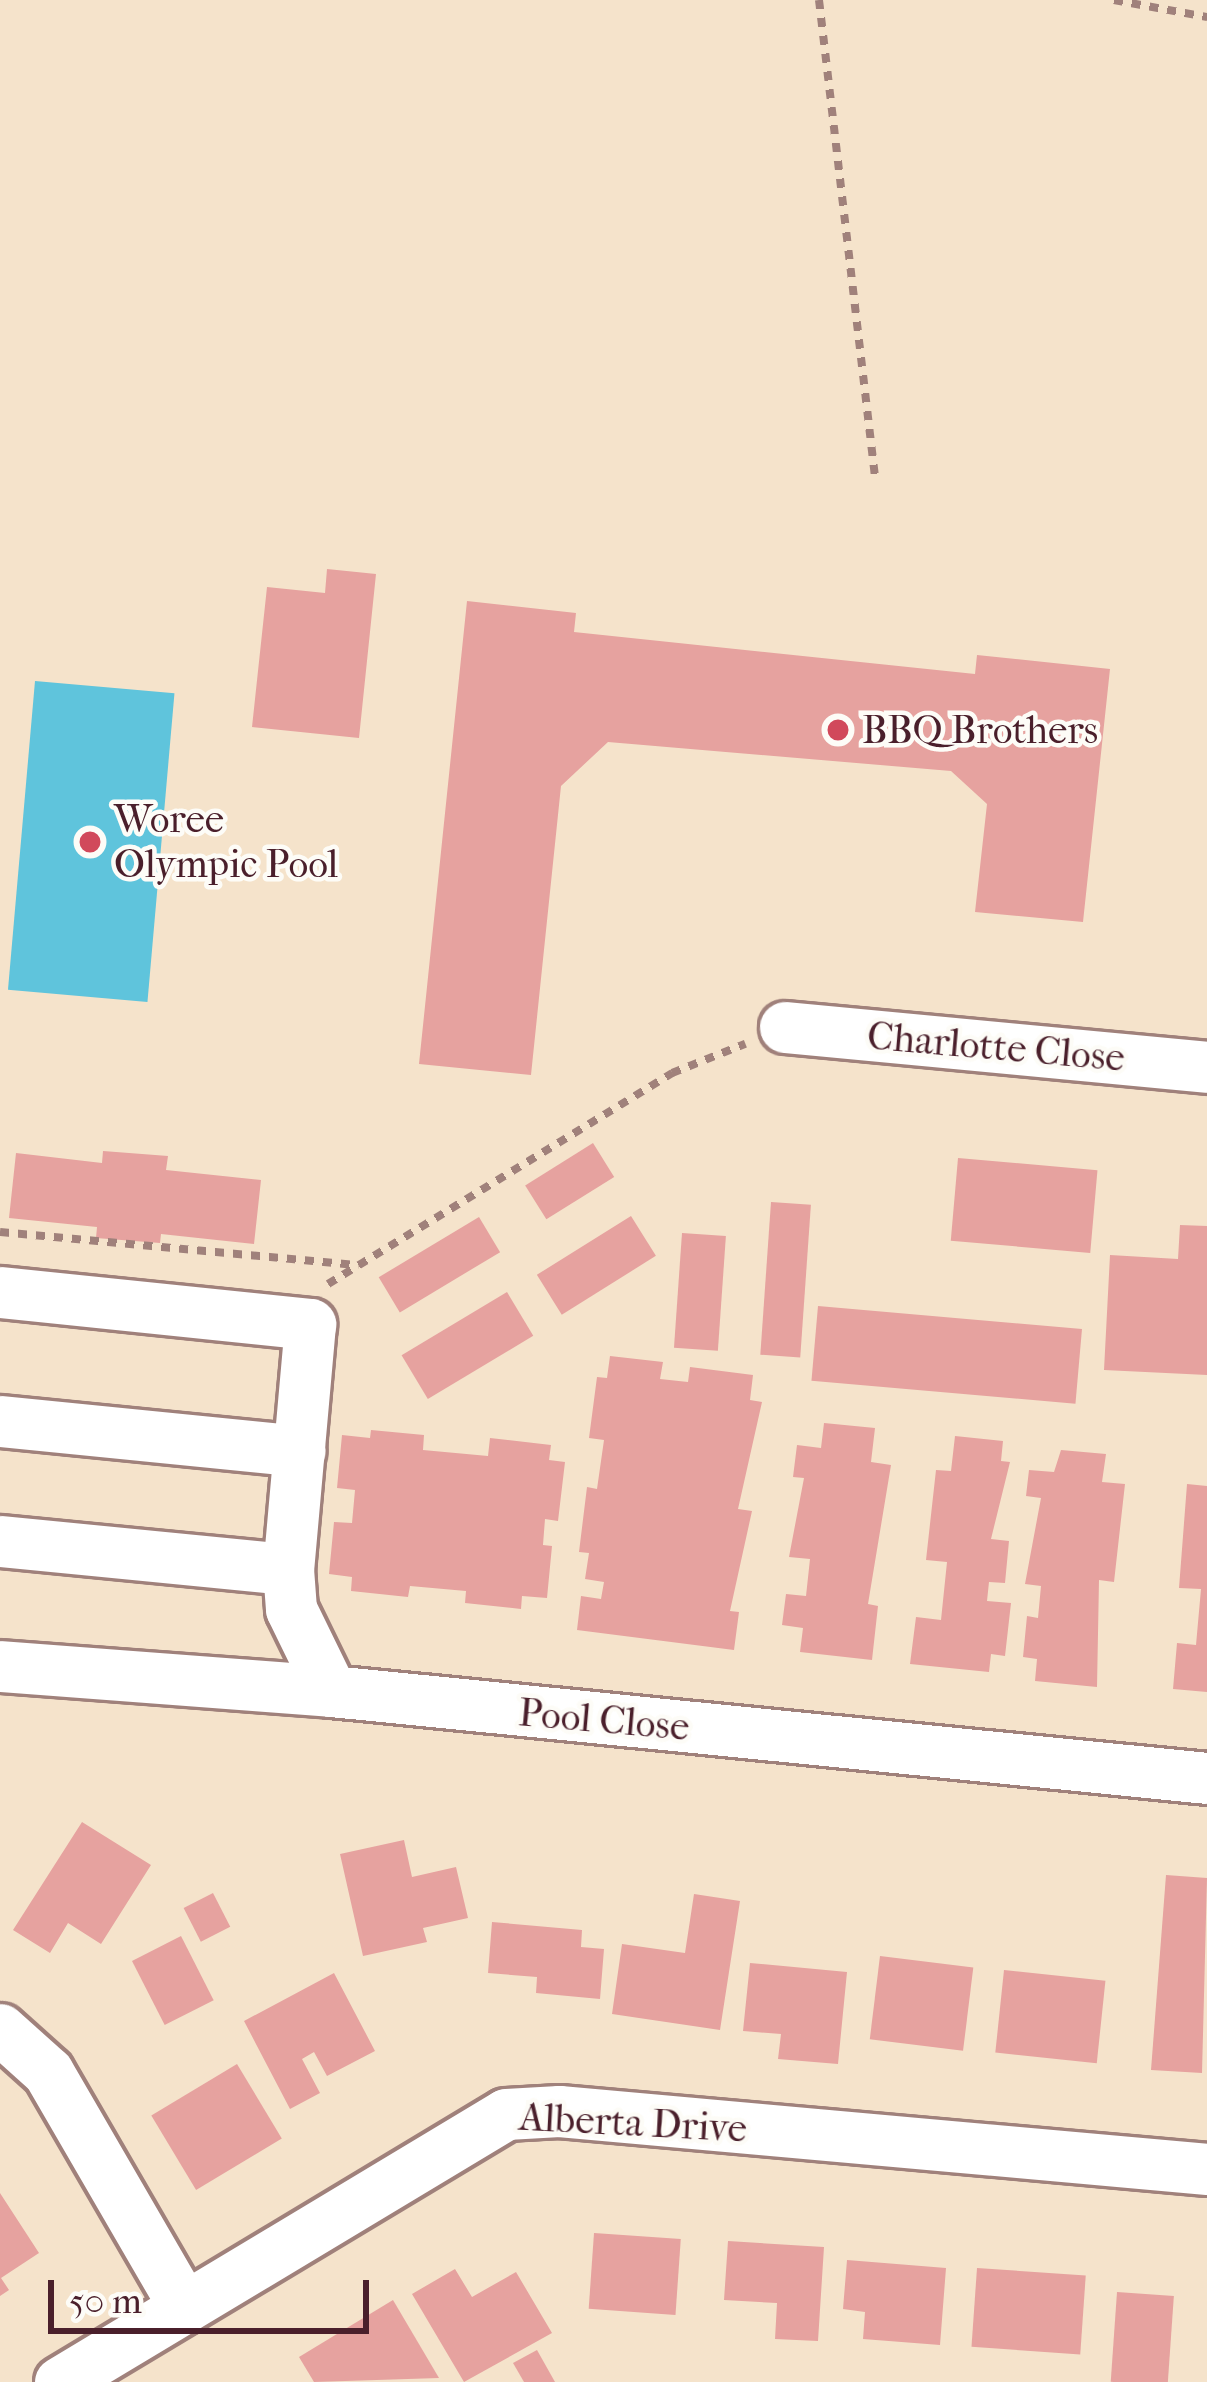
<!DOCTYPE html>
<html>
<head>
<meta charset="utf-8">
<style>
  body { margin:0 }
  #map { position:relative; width:1207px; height:2382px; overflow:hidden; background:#f5e3cb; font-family:"IM FELL French Canon",serif }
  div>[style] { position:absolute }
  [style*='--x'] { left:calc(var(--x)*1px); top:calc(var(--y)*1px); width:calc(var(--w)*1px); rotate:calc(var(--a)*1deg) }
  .water>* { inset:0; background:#5fc4dc; transform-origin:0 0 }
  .building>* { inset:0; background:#e6a29f; transform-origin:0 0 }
  .path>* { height:8px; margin-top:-4px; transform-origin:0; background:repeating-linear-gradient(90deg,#a0817b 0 9px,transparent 0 18px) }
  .roads { filter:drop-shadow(3px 0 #a0817b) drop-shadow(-3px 0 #a0817b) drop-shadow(0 3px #a0817b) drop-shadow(0 -3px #a0817b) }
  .minor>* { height:51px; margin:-25.5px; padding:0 25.5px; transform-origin:25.5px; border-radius:25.5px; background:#fff }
  .dots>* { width:33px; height:33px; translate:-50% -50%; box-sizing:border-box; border:6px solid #fdfcf7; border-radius:50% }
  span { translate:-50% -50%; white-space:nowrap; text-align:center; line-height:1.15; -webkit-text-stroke:9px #fdfcf7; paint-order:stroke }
  .poi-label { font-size:39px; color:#4a1f2b }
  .left { translate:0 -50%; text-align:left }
  .street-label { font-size:39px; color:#4a1f2b }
  .scale { position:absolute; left:48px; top:2280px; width:321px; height:54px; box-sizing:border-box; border:6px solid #4a1f2b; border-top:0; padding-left:15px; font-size:36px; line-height:42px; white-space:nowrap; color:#4a1f2b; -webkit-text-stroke:9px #fdfcf7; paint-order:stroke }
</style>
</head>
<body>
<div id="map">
  <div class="water">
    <i style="left:35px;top:681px;width:140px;height:310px;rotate:5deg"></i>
  </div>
  <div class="building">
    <i style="clip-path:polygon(327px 569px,376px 574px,359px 738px,252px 727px,267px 587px,325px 593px)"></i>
    <i style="clip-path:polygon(467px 601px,576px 613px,574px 632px,975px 674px,977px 655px,1110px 669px,1083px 922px,975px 912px,987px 804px,951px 771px,608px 742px,561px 786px,531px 1075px,419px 1064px)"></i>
    <i style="left:593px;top:1143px;width:40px;height:80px;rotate:58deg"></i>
    <i style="clip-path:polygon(103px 1151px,168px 1156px,166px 1170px,261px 1180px,254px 1244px,161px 1234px,160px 1243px,96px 1238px,97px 1227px,9px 1218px,16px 1153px,102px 1163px)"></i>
    <i style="left:958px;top:1158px;width:140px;height:83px;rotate:5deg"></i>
    <i style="left:771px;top:1202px;width:40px;height:153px;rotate:4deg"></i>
    <i style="left:631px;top:1216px;width:47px;height:111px;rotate:58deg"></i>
    <i style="left:479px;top:1217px;width:41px;height:117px;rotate:59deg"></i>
    <i style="clip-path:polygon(1180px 1225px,1207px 1226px,1207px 1375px,1104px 1370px,1110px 1255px,1178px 1259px)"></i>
    <i style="left:682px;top:1233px;width:44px;height:115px;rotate:4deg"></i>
    <i style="left:507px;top:1292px;width:51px;height:123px;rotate:59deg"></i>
    <i style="left:818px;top:1306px;width:265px;height:75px;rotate:5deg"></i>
    <i style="clip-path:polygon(610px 1356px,663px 1362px,660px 1379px,688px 1382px,690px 1367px,753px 1375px,750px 1400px,762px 1402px,738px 1509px,752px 1511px,730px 1611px,739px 1612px,734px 1650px,577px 1630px,581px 1596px,601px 1599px,604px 1582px,585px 1579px,589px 1553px,579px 1552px,587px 1487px,597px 1489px,604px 1440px,589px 1438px,597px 1377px,607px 1378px)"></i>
    <i style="clip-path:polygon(824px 1423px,875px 1428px,871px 1462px,891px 1465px,868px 1604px,878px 1606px,872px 1660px,800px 1652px,803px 1628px,782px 1625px,786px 1594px,806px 1596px,810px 1559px,789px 1557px,804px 1478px,793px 1477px,797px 1445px,821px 1448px)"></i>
    <i style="clip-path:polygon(371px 1430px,424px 1435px,423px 1450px,488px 1456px,490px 1438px,551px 1445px,549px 1460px,565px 1462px,558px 1521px,545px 1519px,543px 1545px,552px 1546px,547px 1598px,522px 1596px,521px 1609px,465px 1603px,466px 1591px,410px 1586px,408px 1597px,351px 1591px,352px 1577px,329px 1574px,334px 1522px,352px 1523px,355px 1490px,337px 1488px,342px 1435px,370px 1438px)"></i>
    <i style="clip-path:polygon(955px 1436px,1003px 1441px,1001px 1461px,1010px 1462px,991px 1539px,1009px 1541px,1005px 1583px,989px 1582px,987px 1601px,1011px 1603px,1005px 1656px,991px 1654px,989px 1672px,910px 1664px,916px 1617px,941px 1620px,947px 1562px,926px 1560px,936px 1470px,951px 1471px)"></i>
    <i style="clip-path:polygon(1061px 1450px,1106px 1454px,1102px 1482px,1125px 1484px,1114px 1582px,1099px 1580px,1097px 1687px,1035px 1681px,1037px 1659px,1023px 1657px,1027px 1616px,1038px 1618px,1041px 1586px,1025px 1584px,1041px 1498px,1026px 1496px,1029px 1470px,1054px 1472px)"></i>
    <i style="clip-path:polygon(1187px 1484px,1207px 1486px,1207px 1692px,1173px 1689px,1177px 1643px,1196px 1645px,1201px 1589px,1179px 1588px)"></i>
    <i style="clip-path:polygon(82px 1822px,151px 1865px,101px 1944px,68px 1923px,50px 1953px,13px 1930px)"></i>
    <i style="clip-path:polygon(404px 1840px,412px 1877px,456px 1867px,468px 1918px,423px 1928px,427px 1942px,363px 1956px,340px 1854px)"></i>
    <i style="clip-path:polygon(1166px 1875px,1207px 1878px,1202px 2073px,1151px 2070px)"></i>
    <i style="left:213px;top:1893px;width:38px;height:33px;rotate:63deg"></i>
    <i style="clip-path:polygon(694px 1894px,740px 1901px,720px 2030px,612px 2014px,622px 1944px,685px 1953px)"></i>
    <i style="clip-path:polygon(492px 1922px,582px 1930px,581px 1947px,604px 1949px,600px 1999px,536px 1993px,537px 1977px,488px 1973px)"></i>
    <i style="left:181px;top:1936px;width:72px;height:55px;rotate:63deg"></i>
    <i style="left:880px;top:1956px;width:94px;height:84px;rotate:7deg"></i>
    <i style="clip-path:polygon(750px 1963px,847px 1972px,838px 2064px,778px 2059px,781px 2034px,743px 2031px)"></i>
    <i style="left:1004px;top:1970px;width:102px;height:83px;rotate:6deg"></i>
    <i style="clip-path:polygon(334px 1973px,375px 2051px,327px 2076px,314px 2052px,302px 2059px,320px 2093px,290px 2109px,244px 2021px)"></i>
    <i style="left:237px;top:2064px;width:87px;height:100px;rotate:59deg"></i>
    <i style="clip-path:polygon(0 2193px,39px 2253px,1px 2278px,9px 2290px,0 2296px)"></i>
    <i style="left:594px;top:2233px;width:87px;height:76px;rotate:4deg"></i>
    <i style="clip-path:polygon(728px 2241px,824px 2247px,818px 2341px,775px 2339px,777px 2303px,724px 2300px)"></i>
    <i style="clip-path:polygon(847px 2260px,946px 2268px,940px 2345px,863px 2339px,865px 2312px,843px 2309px)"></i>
    <i style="left:977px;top:2268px;width:109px;height:79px;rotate:4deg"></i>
    <i style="clip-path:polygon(455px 2269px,472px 2297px,516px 2272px,552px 2333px,464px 2382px,412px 2294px)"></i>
    <i style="left:1117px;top:2292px;width:57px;height:90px;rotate:4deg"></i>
    <i style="clip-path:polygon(393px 2300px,439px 2378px,314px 2382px,299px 2357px)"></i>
    <i style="clip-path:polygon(537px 2350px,555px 2382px,524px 2382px,513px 2363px)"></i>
  </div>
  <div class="path">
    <i style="--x:819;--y:0;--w:479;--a:83.3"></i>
    <i style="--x:1114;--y:0;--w:95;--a:10.4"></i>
    <i style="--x:0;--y:1232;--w:360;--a:5.3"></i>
    <i style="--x:328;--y:1284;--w:404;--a:-31.5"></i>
    <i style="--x:672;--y:1073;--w:79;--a:-21.7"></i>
  </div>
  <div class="roads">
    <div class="minor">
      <i style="--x:785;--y:1027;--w:424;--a:5.4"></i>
      <i style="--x:0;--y:1292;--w:312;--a:5.9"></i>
      <i style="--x:310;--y:1324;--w:246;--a:95.1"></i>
      <i style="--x:288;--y:1569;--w:40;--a:85.7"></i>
      <i style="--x:291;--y:1609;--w:91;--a:64"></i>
      <i style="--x:0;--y:1421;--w:301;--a:5.7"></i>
      <i style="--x:0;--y:1541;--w:289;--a:5.6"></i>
      <i style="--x:0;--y:1666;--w:332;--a:4.3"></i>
      <i style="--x:331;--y:1691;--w:880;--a:5.67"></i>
      <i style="--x:0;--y:2029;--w:64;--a:41.9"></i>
      <i style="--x:48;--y:2072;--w:272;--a:59.9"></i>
      <i style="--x:60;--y:2382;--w:520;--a:-31"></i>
      <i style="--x:506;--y:2114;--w:53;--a:-3.2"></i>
      <i style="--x:559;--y:2111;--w:651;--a:5.11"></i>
    </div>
  </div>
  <div class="dots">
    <i style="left:838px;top:730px;background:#d1495b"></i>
    <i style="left:90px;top:842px;background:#d1495b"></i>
  </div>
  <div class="poi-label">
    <span class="left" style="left:862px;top:730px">BBQ Brothers</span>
    <span class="left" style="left:114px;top:842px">Woree<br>Olympic Pool</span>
  </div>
  <div class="street-label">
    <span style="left:996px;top:1047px;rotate:5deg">Charlotte Close</span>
    <span style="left:604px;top:1720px;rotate:5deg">Pool Close</span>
    <span style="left:633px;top:2123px;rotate:3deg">Alberta Drive</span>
  </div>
  <div class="scale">50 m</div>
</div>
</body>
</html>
